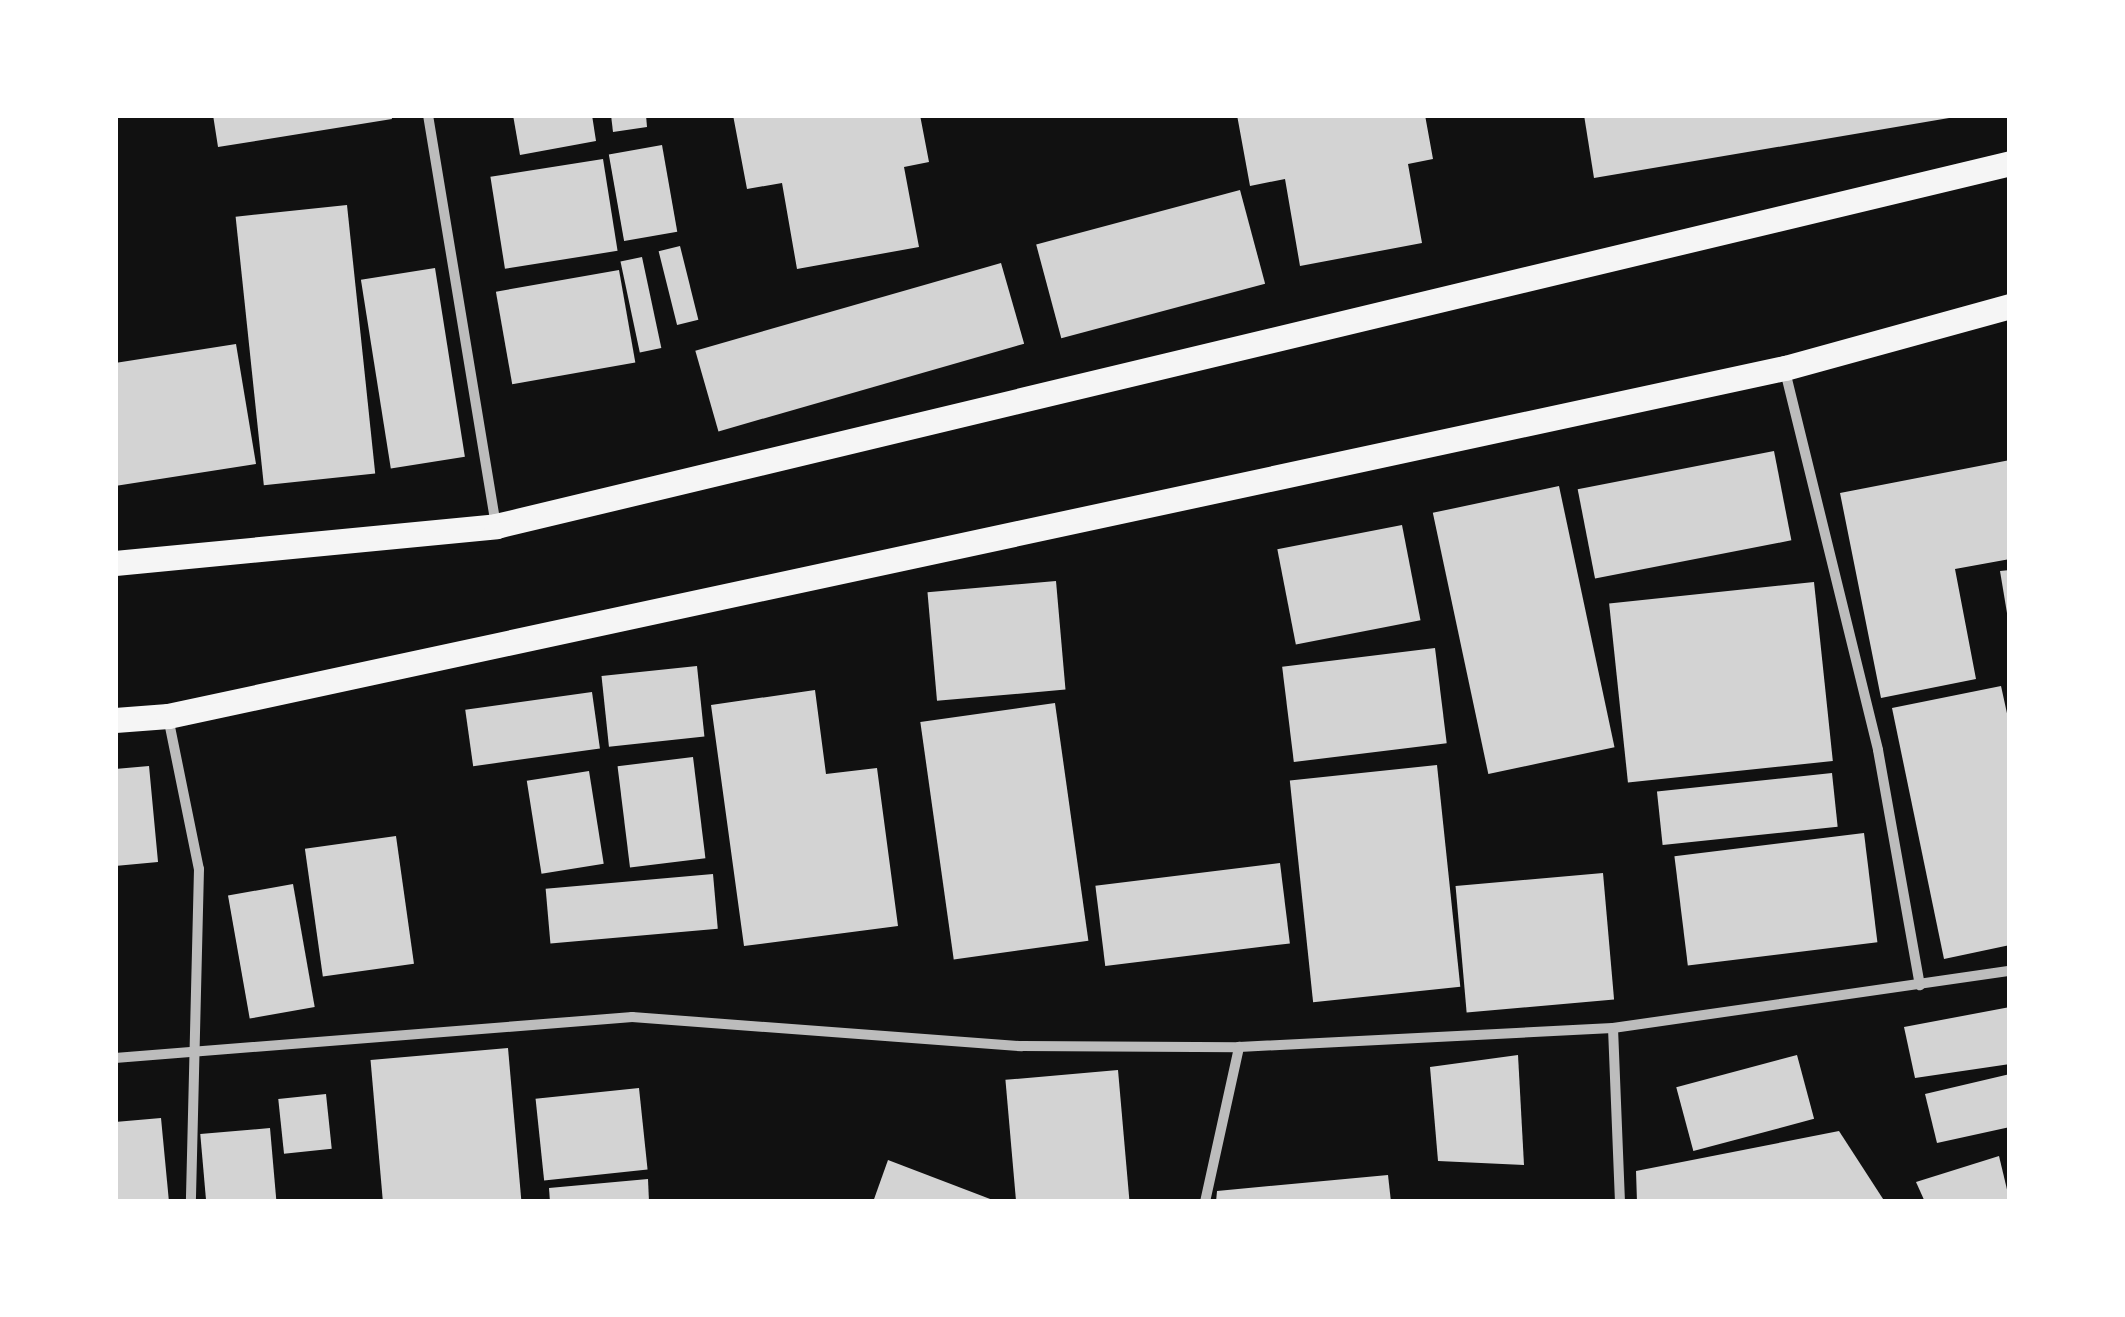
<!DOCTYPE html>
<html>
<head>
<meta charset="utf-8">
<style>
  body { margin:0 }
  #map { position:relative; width:2125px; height:1317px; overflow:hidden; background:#111; font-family:"Asap Condensed",sans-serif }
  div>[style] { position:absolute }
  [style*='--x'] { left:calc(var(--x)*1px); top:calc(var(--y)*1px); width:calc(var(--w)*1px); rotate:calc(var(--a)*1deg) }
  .building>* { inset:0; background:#d3d3d3; transform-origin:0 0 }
  .minor>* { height:10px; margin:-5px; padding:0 5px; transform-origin:5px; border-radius:5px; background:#bcbcbc }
  .primary>* { height:25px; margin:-12.5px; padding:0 12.5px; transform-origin:12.5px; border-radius:12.5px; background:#f5f5f5 }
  span { translate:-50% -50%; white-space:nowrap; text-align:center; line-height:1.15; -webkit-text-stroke:8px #fff; paint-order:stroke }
  .frame { position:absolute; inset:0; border:118px solid #fff; pointer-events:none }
</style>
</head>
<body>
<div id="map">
  <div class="building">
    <i style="clip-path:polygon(213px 115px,391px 115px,392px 119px,218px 147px)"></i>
    <i style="clip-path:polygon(513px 115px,592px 115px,596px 141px,520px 155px)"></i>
    <i style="clip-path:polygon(611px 115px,646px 115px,647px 127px,613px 132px)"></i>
    <i style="clip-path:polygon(733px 115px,920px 115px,929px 162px,904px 167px,919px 247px,797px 269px,782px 183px,747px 189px)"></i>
    <i style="clip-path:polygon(1237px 115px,1425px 115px,1433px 159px,1408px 164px,1422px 243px,1300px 266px,1285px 179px,1250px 186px)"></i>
    <i style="clip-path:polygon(1584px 115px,1954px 115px,1955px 117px,1594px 178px)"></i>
    <i style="left:662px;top:145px;width:88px;height:54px;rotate:80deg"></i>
    <i style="left:603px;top:159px;width:93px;height:114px;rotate:81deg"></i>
    <i style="left:1240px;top:190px;width:97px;height:211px;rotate:75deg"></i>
    <i style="left:347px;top:205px;width:270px;height:112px;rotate:84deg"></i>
    <i style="left:680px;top:246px;width:76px;height:22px;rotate:76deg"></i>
    <i style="left:642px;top:257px;width:93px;height:22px;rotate:78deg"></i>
    <i style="left:1001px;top:263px;width:84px;height:318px;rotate:74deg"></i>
    <i style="left:435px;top:268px;width:191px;height:75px;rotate:81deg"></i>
    <i style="left:619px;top:270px;width:94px;height:125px;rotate:80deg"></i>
    <i style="clip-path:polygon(236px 344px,256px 464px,115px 486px,115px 363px)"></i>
    <i style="left:1774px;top:451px;width:91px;height:200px;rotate:79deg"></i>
    <i style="clip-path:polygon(2010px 460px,2010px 559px,1955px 569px,1976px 679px,1881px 698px,1840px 493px)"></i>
    <i style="left:1559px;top:486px;width:267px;height:129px;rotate:78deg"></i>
    <i style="left:1402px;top:525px;width:97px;height:127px;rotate:79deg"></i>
    <i style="clip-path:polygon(2010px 570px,2010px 619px,2008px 619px,2000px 571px)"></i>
    <i style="left:1056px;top:581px;width:109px;height:129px;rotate:85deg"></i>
    <i style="left:1814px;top:582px;width:180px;height:206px;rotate:84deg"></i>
    <i style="left:1435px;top:648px;width:96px;height:154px;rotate:83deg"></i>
    <i style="left:697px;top:666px;width:71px;height:96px;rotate:84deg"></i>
    <i style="clip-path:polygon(2001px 686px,2010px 727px,2010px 945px,1944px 959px,1892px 708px)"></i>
    <i style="clip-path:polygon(815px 690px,826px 774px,877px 768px,898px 926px,744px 946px,711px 705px)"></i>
    <i style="left:592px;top:692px;width:57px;height:128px;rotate:82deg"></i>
    <i style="left:1055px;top:703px;width:240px;height:136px;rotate:82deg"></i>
    <i style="left:693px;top:757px;width:102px;height:76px;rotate:83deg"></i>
    <i style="left:1437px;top:765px;width:223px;height:148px;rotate:84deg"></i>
    <i style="clip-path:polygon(149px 766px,158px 862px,115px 866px,115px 769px)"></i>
    <i style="left:589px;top:771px;width:94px;height:63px;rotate:81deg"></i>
    <i style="left:1832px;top:773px;width:54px;height:176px;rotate:84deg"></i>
    <i style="left:1864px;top:833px;width:110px;height:191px;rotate:83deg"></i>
    <i style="left:396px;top:836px;width:129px;height:92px;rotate:82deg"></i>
    <i style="left:1280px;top:863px;width:81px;height:186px;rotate:83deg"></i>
    <i style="left:1603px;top:873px;width:127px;height:148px;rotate:85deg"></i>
    <i style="left:713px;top:874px;width:55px;height:168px;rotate:85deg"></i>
    <i style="left:293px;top:884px;width:125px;height:66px;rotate:80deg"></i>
    <i style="clip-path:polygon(2010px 1007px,2010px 1064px,1915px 1078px,1904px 1027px)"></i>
    <i style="left:508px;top:1048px;width:155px;height:138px;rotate:85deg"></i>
    <i style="clip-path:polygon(1518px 1055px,1524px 1165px,1438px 1161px,1430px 1067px)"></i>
    <i style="left:1797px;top:1055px;width:66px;height:125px;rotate:75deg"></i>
    <i style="left:1118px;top:1070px;width:133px;height:113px;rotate:85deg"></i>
    <i style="clip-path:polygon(2010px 1074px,2010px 1127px,1937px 1143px,1925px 1094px)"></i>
    <i style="left:639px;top:1088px;width:82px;height:104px;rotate:84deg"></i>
    <i style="left:326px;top:1094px;width:55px;height:48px;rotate:84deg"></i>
    <i style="clip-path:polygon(161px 1118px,169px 1202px,115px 1202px,115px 1122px)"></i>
    <i style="left:270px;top:1128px;width:74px;height:70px;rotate:85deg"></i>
    <i style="clip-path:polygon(1839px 1131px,1885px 1202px,1637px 1202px,1636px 1171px)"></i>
    <i style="clip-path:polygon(1999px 1156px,2010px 1202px,1925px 1202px,1916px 1182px)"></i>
    <i style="clip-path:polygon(888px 1160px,998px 1202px,873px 1202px)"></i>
    <i style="clip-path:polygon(1388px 1175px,1391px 1202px,1216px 1202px,1217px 1191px)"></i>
    <i style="clip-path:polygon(648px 1179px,649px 1202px,550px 1202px,549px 1188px)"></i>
  </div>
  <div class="minor">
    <i style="--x:428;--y:115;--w:416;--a:80.6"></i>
    <i style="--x:1785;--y:371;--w:390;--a:76.2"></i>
    <i style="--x:1878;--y:750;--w:239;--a:79.9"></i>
    <i style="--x:168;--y:717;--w:155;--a:78.5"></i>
    <i style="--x:199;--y:869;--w:333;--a:91.4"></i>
    <i style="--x:1613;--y:1028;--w:174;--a:87.7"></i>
    <i style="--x:115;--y:1058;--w:519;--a:-4.53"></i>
    <i style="--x:632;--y:1017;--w:391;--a:4.3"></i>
    <i style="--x:1022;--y:1046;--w:217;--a:0.3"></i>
    <i style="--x:1239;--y:1047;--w:374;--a:-2.9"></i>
    <i style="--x:1613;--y:1028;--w:401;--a:-8.2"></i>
    <i style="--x:1205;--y:1202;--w:159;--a:-77.6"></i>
  </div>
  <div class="primary">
    <i style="--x:115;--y:563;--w:383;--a:-5.5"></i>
    <i style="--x:496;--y:526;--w:1557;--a:-13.48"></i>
    <i style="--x:115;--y:720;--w:53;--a:-4.3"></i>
    <i style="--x:168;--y:716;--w:1654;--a:-12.15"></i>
    <i style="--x:1785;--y:368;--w:233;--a:-15.4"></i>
  </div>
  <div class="frame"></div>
</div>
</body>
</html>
